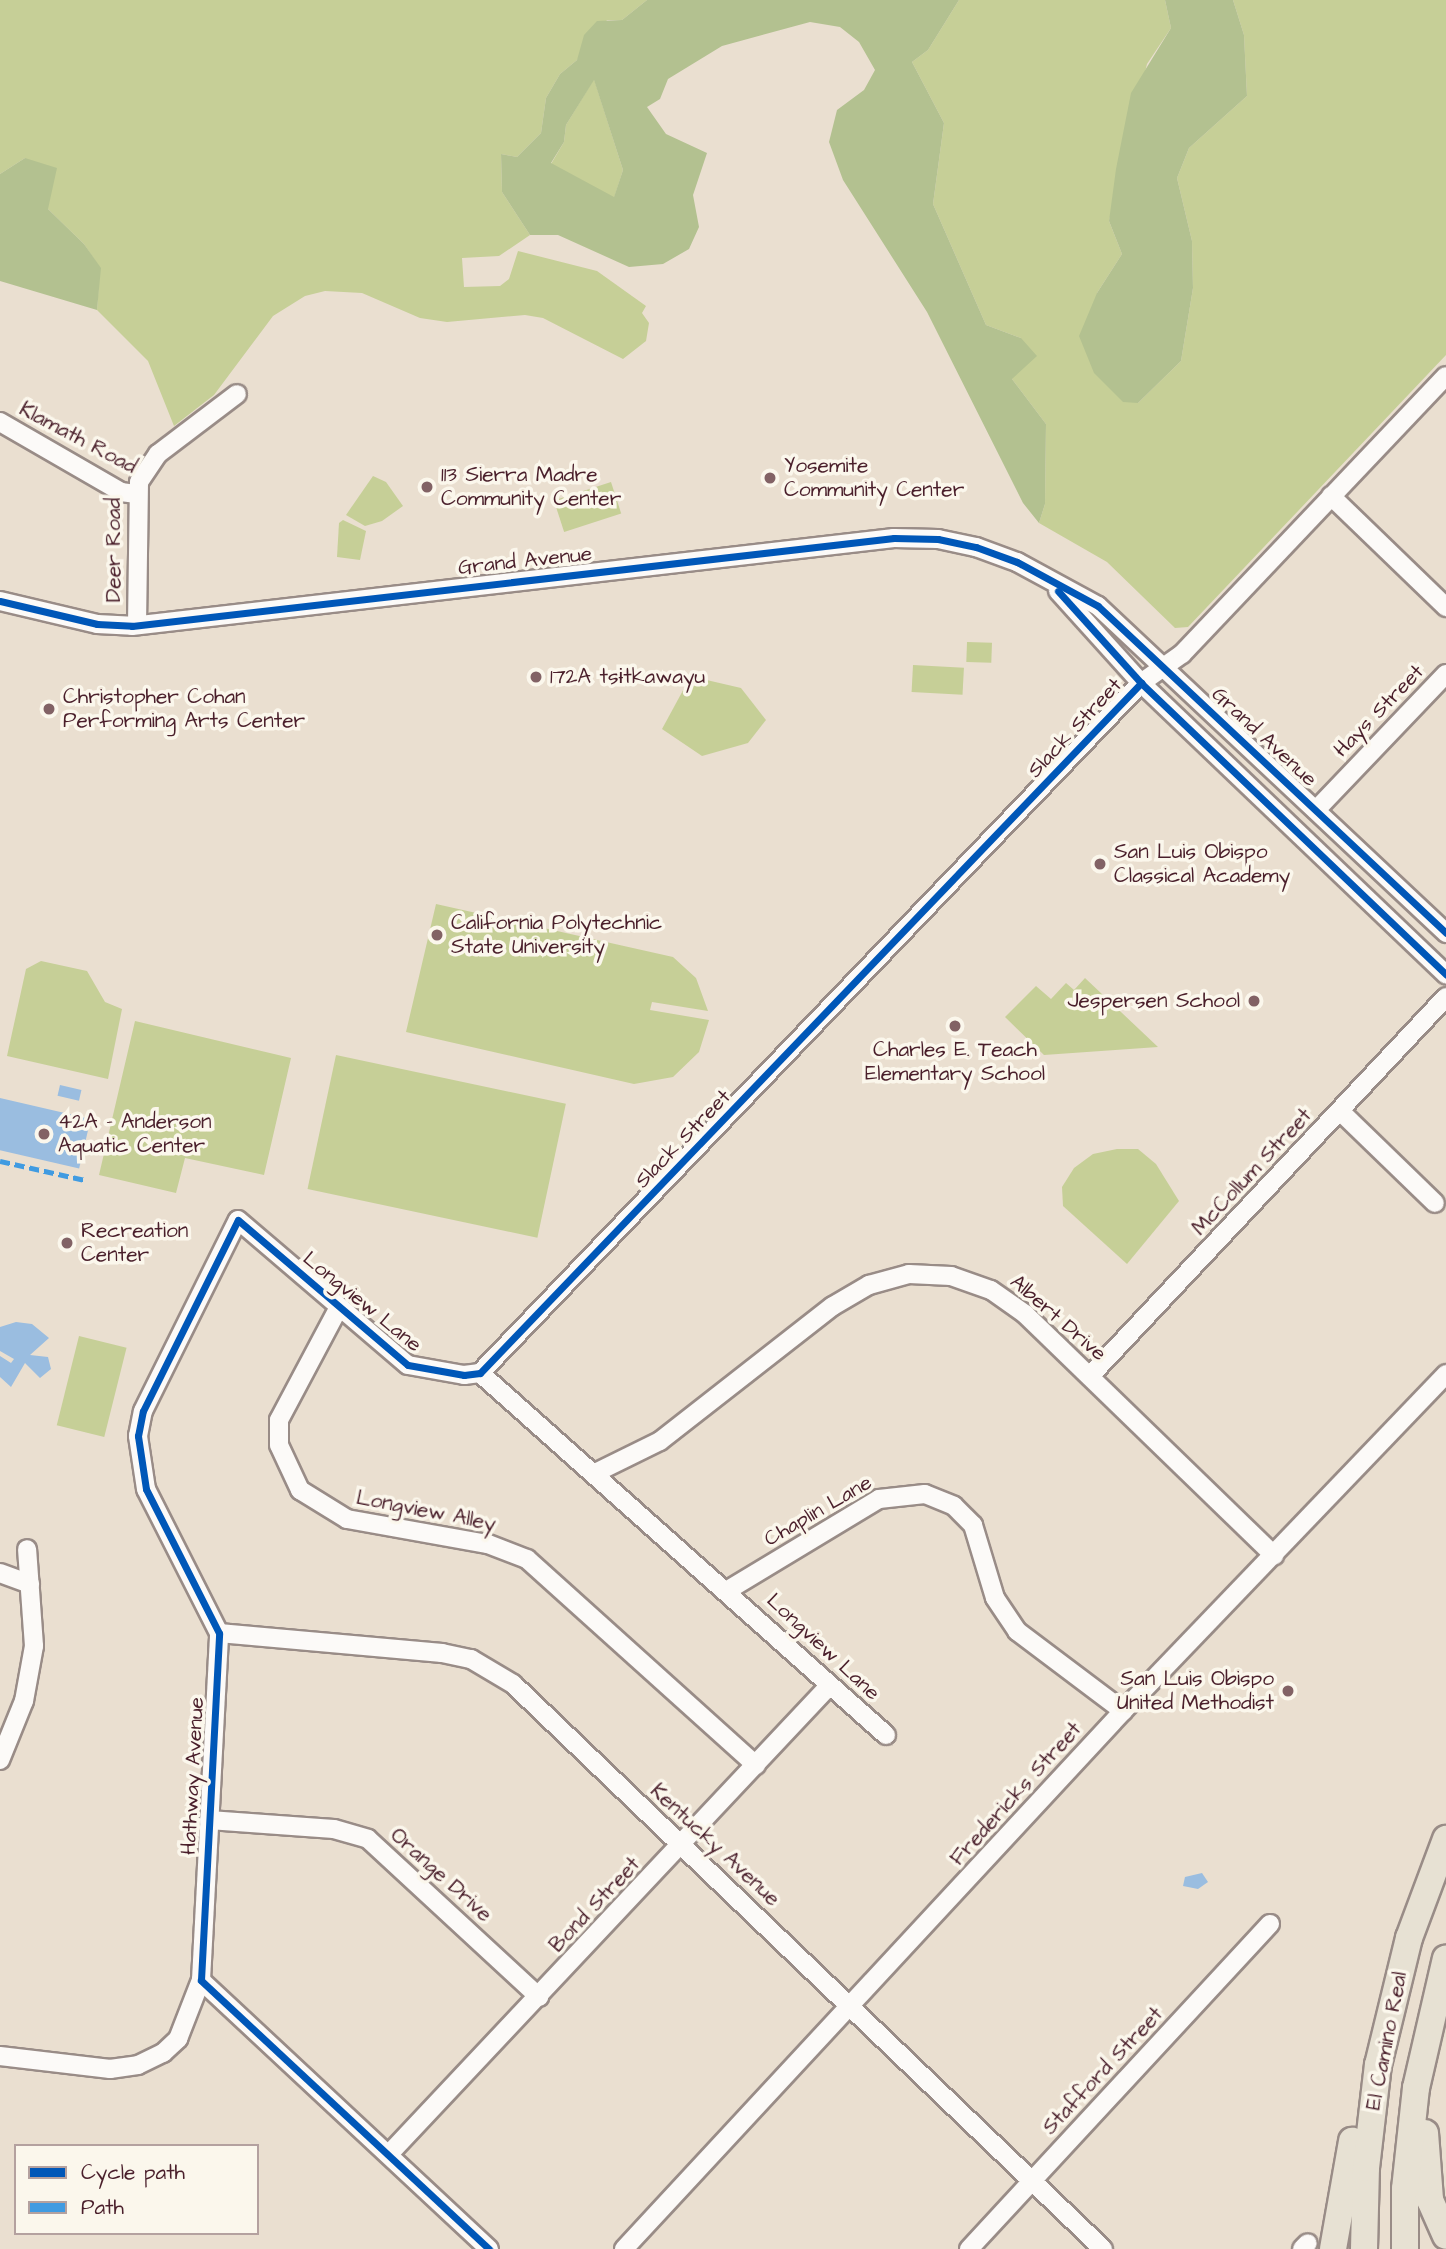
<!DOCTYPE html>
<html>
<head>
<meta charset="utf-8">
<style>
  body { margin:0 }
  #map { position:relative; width:1446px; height:2249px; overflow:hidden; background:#eadfd0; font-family:"Architects Daughter",sans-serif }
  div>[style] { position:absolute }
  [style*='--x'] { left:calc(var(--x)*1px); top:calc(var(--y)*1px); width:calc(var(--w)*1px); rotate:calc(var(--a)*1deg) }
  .green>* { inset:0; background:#c6cf97; transform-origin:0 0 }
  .forest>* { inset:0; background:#b3c190 }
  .water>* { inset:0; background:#9abde0; transform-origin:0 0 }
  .roads { filter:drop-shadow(2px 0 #998c87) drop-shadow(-2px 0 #998c87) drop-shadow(0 2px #998c87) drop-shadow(0 -2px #998c87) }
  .minor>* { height:18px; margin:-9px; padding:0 9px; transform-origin:9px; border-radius:9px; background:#fcfaf8 }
  .highway>* { height:26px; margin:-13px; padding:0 13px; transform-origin:13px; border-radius:13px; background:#e7e1d3 }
  .quiet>* { height:5px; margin-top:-2.5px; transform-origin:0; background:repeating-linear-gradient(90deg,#409be1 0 10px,transparent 0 15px) }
  .cycleway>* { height:7px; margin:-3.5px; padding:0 3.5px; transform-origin:3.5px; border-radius:3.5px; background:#0057b8 }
  .dots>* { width:19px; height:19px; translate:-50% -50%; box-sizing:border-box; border:4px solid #fbf7ec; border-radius:50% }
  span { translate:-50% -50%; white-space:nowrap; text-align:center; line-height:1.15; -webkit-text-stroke:7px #fbf7ec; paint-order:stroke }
  .street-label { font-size:21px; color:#4a1f2b }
  .poi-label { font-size:21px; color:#4a1f2b }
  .left { translate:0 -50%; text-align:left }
  .right { translate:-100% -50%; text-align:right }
  .legend { position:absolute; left:14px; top:2144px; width:245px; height:91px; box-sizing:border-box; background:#fbf7ec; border:2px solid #b4a19f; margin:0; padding:9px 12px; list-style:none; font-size:21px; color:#4a1f2b }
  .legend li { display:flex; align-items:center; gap:14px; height:35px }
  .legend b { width:35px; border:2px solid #b4a19f }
</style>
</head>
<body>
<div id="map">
  <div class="green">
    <i style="clip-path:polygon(0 0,647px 0,622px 20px,607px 20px,577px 60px,560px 74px,546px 98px,541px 133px,517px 157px,501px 154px,502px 192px,530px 235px,499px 256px,462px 258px,464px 287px,500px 286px,509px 279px,518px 251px,597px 271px,646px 306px,642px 313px,649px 323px,646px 341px,623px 359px,543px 318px,525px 315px,447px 322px,420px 318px,362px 293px,325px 291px,305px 296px,273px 316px,214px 395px,174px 426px,148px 361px,97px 310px,100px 268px,84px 244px,48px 209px,25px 158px,0 174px)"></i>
    <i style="clip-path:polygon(959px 0,1165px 0,1171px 28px,1147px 64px,1109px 221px,1122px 254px,1097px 293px,1138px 403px,1181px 361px,1193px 288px,1192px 241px,1177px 178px,1189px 148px,1247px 96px,1244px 35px,1233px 0,1446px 0,1446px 355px,1188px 627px,1175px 628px,1107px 562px,1039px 523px,1045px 504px,1046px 424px,1012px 379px,1021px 338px,986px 325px,933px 204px,944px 123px,912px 62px,928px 50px)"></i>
    <i style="clip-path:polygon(594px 79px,623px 170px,614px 198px,551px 164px,564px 142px,566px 125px)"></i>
    <i style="clip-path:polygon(373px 476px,386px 482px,403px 506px,382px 521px,365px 526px,346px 515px)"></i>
    <i style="left:611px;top:482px;width:33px;height:60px;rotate:72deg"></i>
    <i style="clip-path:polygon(343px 520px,366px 531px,360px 560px,337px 557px,339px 523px)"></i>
    <i style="left:967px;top:642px;width:25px;height:20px;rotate:2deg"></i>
    <i style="left:913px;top:665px;width:51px;height:27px;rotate:3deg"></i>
    <i style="clip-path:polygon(698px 678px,741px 688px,766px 720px,748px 743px,702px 756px,662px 729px,687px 683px)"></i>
    <i style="clip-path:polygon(436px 904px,673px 957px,696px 978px,708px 1011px,652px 1002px,650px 1010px,709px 1020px,699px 1052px,673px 1077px,634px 1084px,406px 1032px)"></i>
    <i style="clip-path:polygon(41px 961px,87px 971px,105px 1002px,122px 1009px,108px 1079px,7px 1056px,26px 969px)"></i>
    <i style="clip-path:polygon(1085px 978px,1158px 1047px,1044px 1055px,1005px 1017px,1036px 986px,1051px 999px,1066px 983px,1074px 990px)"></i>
    <i style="clip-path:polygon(135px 1021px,291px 1058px,264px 1175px,185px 1158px,176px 1193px,99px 1175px)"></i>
    <i style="left:336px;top:1055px;width:235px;height:137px;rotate:12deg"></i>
    <i style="clip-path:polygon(1117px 1149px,1138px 1149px,1156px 1164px,1179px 1201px,1127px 1264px,1063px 1206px,1062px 1187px,1074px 1168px,1093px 1154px)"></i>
    <i style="left:79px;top:1336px;width:49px;height:92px;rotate:14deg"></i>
  </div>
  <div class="forest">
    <i style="clip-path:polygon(evenodd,647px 0,959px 0,928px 50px,912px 62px,944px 123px,933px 204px,986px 325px,1021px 338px,1037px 356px,1012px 379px,1046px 424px,1045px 504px,1039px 523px,1023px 503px,927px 312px,843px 180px,829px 142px,837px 110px,864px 90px,875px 70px,859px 42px,840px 27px,810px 22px,722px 46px,668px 79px,660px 99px,647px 107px,666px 134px,707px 153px,693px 195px,699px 227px,689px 249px,663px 264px,629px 267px,558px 235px,530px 235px,502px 192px,501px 154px,517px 157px,541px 133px,546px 98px,560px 74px,577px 60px,584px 35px,597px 21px,622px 20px,647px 0,594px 80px,623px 170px,614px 197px,551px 163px,564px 142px,566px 125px,594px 80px)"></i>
    <i style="clip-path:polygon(1165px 0,1233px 0,1244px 35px,1247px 96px,1189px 148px,1177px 178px,1192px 241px,1193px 288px,1181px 361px,1138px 403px,1123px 402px,1094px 373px,1079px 336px,1097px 293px,1122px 254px,1109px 221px,1116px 169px,1131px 93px,1171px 28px)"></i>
    <i style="clip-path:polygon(25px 158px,57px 168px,48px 209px,84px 244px,101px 268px,97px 310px,0 281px,0 174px)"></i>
  </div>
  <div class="water">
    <i style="left:60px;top:1085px;width:22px;height:11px;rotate:13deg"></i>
    <i style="left:0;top:1098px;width:93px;height:51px;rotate:13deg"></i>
    <i style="clip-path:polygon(16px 1322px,32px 1324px,49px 1338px,30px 1355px,48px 1357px,51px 1369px,40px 1378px,25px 1363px,11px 1387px,0 1377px,0 1356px,11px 1363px,14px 1359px,0 1351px,0 1327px)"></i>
    <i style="clip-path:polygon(1202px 1873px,1208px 1882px,1198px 1889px,1183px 1886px,1185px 1877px)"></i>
  </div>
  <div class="roads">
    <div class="minor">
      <i style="--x:0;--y:422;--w:140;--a:30"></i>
      <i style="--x:121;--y:492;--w:14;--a:8"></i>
      <i style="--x:1331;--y:496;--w:160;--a:44"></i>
      <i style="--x:1058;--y:591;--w:124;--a:47.9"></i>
      <i style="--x:1141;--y:683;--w:422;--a:43.7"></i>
      <i style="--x:0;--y:601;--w:100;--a:13.3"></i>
      <i style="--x:97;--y:624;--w:35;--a:3"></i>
      <i style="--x:132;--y:626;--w:767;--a:-6.59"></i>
      <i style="--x:894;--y:538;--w:44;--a:1.3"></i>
      <i style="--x:938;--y:539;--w:39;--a:12"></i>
      <i style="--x:976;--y:547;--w:44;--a:20.1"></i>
      <i style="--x:1017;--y:562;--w:92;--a:28.5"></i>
      <i style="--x:1098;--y:606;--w:478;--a:43.2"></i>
      <i style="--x:137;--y:625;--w:143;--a:-89.2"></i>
      <i style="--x:139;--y:482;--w:34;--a:-56"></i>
      <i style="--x:158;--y:454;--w:99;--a:-37.2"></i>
      <i style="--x:1316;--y:810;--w:188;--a:-46.3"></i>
      <i style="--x:1340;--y:1111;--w:132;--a:44.1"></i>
      <i style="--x:338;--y:1309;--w:126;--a:118"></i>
      <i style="--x:279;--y:1420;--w:25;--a:90"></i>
      <i style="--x:279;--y:1445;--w:50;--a:65"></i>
      <i style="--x:300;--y:1490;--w:55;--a:31.7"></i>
      <i style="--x:347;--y:1519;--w:143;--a:10.1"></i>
      <i style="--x:488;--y:1544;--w:42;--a:21"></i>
      <i style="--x:527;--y:1559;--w:308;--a:42"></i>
      <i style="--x:480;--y:1373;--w:956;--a:-46.23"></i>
      <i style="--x:1141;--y:683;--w:50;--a:-35.3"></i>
      <i style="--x:1182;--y:654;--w:383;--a:-46.5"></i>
      <i style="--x:1090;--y:1376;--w:520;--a:-46.79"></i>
      <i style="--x:595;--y:1473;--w:72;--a:-26.2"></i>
      <i style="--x:660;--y:1441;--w:219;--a:-38"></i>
      <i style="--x:833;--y:1306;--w:42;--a:-30.3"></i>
      <i style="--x:869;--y:1285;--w:41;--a:-15.4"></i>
      <i style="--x:909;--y:1274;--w:42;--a:2.7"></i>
      <i style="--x:951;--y:1276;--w:42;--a:19.3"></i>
      <i style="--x:991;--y:1290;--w:42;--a:35.2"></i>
      <i style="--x:1025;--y:1314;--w:347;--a:44.1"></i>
      <i style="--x:0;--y:1573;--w:32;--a:20"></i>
      <i style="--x:728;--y:1590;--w:176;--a:-31.1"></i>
      <i style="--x:879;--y:1499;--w:46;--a:-6.2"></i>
      <i style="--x:925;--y:1494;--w:31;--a:22"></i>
      <i style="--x:954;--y:1506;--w:27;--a:45"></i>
      <i style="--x:973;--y:1525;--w:76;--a:73.2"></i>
      <i style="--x:995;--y:1598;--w:40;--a:56"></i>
      <i style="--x:1017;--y:1631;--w:133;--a:37"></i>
      <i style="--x:219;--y:1633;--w:224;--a:5.1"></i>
      <i style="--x:442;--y:1653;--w:30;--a:12"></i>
      <i style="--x:471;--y:1659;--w:49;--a:30.8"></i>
      <i style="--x:513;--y:1684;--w:817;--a:43.76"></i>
      <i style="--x:0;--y:1760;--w:64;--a:-67.9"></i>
      <i style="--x:24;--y:1701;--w:56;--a:-79.7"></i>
      <i style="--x:34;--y:1646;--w:97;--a:-94.1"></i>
      <i style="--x:209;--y:1820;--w:125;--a:4.1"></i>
      <i style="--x:334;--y:1829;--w:35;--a:16"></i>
      <i style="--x:368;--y:1839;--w:233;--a:42.7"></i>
      <i style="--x:0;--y:2056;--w:111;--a:6.7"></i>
      <i style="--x:110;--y:2069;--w:28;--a:-8"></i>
      <i style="--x:138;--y:2065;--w:28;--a:-26"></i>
      <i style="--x:163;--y:2053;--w:21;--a:-43"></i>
      <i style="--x:178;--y:2039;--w:63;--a:-68.7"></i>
      <i style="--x:390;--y:2153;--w:642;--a:-46.77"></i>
      <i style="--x:489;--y:2249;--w:394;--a:-137"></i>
      <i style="--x:201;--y:1980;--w:347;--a:-87"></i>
      <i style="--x:219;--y:1633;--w:161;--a:-116.9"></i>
      <i style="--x:146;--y:1489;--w:54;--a:-98.6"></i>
      <i style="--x:138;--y:1436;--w:25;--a:-79"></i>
      <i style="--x:143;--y:1411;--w:213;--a:-63.6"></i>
      <i style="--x:238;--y:1220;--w:223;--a:40.5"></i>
      <i style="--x:408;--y:1365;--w:57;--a:10.1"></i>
      <i style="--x:464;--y:1375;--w:16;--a:-7"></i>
      <i style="--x:480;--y:1373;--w:544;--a:41.72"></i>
      <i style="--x:624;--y:2249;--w:734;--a:-47.15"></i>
      <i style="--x:1123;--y:1711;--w:467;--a:-46.2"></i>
      <i style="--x:969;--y:2249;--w:443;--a:-47.2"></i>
      <i style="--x:1302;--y:2249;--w:8;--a:-45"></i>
    </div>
    <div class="highway">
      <i style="--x:1425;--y:2133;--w:67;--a:85.7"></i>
      <i style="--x:1430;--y:2200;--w:39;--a:66"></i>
      <i style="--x:1333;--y:2249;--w:110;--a:-80"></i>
      <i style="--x:1364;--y:2249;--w:81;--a:-88.6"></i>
      <i style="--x:1366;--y:2168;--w:104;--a:-83.4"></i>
      <i style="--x:1378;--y:2065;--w:131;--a:-76.3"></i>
      <i style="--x:1409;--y:1938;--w:106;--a:-69.5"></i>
      <i style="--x:1405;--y:2249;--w:60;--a:-90"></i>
      <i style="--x:1405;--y:2189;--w:102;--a:-83.8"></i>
      <i style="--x:1416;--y:2088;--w:133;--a:-77"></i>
    </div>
  </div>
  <div class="quiet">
    <i style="--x:0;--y:1161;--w:87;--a:12.6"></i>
  </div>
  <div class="cycleway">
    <i style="--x:1058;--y:591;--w:124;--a:47.9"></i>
    <i style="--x:1141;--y:683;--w:422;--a:43.7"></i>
    <i style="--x:0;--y:601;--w:100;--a:13.3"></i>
    <i style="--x:97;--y:624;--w:35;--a:3"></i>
    <i style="--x:132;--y:626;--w:767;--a:-6.59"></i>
    <i style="--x:894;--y:538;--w:44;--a:1.3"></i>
    <i style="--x:938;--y:539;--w:39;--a:12"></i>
    <i style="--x:976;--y:547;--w:44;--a:20.1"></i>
    <i style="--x:1017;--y:562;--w:92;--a:28.5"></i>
    <i style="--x:1098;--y:606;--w:478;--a:43.2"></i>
    <i style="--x:489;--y:2249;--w:394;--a:-137"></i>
    <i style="--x:201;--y:1980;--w:347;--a:-87"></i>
    <i style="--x:219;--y:1633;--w:161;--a:-116.9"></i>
    <i style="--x:146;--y:1489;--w:54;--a:-98.6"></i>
    <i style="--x:138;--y:1436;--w:25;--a:-79"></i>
    <i style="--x:143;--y:1411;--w:213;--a:-63.6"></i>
    <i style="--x:238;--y:1220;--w:223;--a:40.5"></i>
    <i style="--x:408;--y:1365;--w:57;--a:10.1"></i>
    <i style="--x:464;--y:1375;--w:16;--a:-7"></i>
    <i style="--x:480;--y:1373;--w:956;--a:-46.23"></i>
  </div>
  <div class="dots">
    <i style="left:770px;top:478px;background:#826265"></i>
    <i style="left:427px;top:487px;background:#826265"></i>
    <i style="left:536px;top:677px;background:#826265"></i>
    <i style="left:49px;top:709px;background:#826265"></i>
    <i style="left:1100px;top:864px;background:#826265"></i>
    <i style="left:437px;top:935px;background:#826265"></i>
    <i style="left:1254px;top:1001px;background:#826265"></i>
    <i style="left:955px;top:1026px;background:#826265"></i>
    <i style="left:44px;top:1134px;background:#826265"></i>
    <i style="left:67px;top:1243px;background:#826265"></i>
    <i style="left:1288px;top:1691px;background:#826265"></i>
  </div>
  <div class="street-label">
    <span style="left:78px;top:438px;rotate:28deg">Klamath Road</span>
    <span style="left:114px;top:550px;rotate:-90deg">Deer Road</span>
    <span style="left:525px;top:561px;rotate:-6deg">Grand Avenue</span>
    <span style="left:1379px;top:711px;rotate:-46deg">Hays Street</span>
    <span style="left:1075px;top:728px;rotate:-47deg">Slack Street</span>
    <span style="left:1264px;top:737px;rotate:43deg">Grand Avenue</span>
    <span style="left:683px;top:1139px;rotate:-46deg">Slack Street</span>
    <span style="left:1252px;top:1172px;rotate:-47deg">McCollum Street</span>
    <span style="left:362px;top:1302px;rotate:39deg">Longview Lane</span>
    <span style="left:1058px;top:1318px;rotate:41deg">Albert Drive</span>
    <span style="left:426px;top:1511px;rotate:11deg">Longview Alley</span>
    <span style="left:818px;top:1511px;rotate:-30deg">Chaplin Lane</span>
    <span style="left:823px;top:1647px;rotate:43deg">Longview Lane</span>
    <span style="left:193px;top:1776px;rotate:-87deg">Hathway Avenue</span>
    <span style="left:1016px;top:1794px;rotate:-48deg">Fredericks Street</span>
    <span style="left:715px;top:1845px;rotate:43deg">Kentucky Avenue</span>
    <span style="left:441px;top:1875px;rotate:42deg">Orange Drive</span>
    <span style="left:595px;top:1905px;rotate:-47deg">Bond Street</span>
    <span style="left:1387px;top:2041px;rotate:-79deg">El Camino Real</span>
    <span style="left:1103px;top:2071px;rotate:-47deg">Stafford Street</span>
  </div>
  <div class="poi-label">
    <span class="left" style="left:784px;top:478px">Yosemite<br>Community Center</span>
    <span class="left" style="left:441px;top:487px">113 Sierra Madre<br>Community Center</span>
    <span class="left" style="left:550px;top:677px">172A tsɨtkawayu</span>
    <span class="left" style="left:63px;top:709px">Christopher Cohan<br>Performing Arts Center</span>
    <span class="left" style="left:1114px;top:864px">San Luis Obispo<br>Classical Academy</span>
    <span class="left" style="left:451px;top:935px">California Polytechnic<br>State University</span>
    <span class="right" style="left:1240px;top:1001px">Jespersen School</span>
    <span style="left:955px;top:1062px">Charles E. Teach<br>Elementary School</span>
    <span class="left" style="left:58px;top:1134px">42A - Anderson<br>Aquatic Center</span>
    <span class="left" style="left:81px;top:1243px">Recreation<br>Center</span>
    <span class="right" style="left:1274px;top:1691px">San Luis Obispo<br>United Methodist</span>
  </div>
  <ul class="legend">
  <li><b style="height:9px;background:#0057b8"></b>Cycle path</li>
  <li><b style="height:9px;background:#409be1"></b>Path</li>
  </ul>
</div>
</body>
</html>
